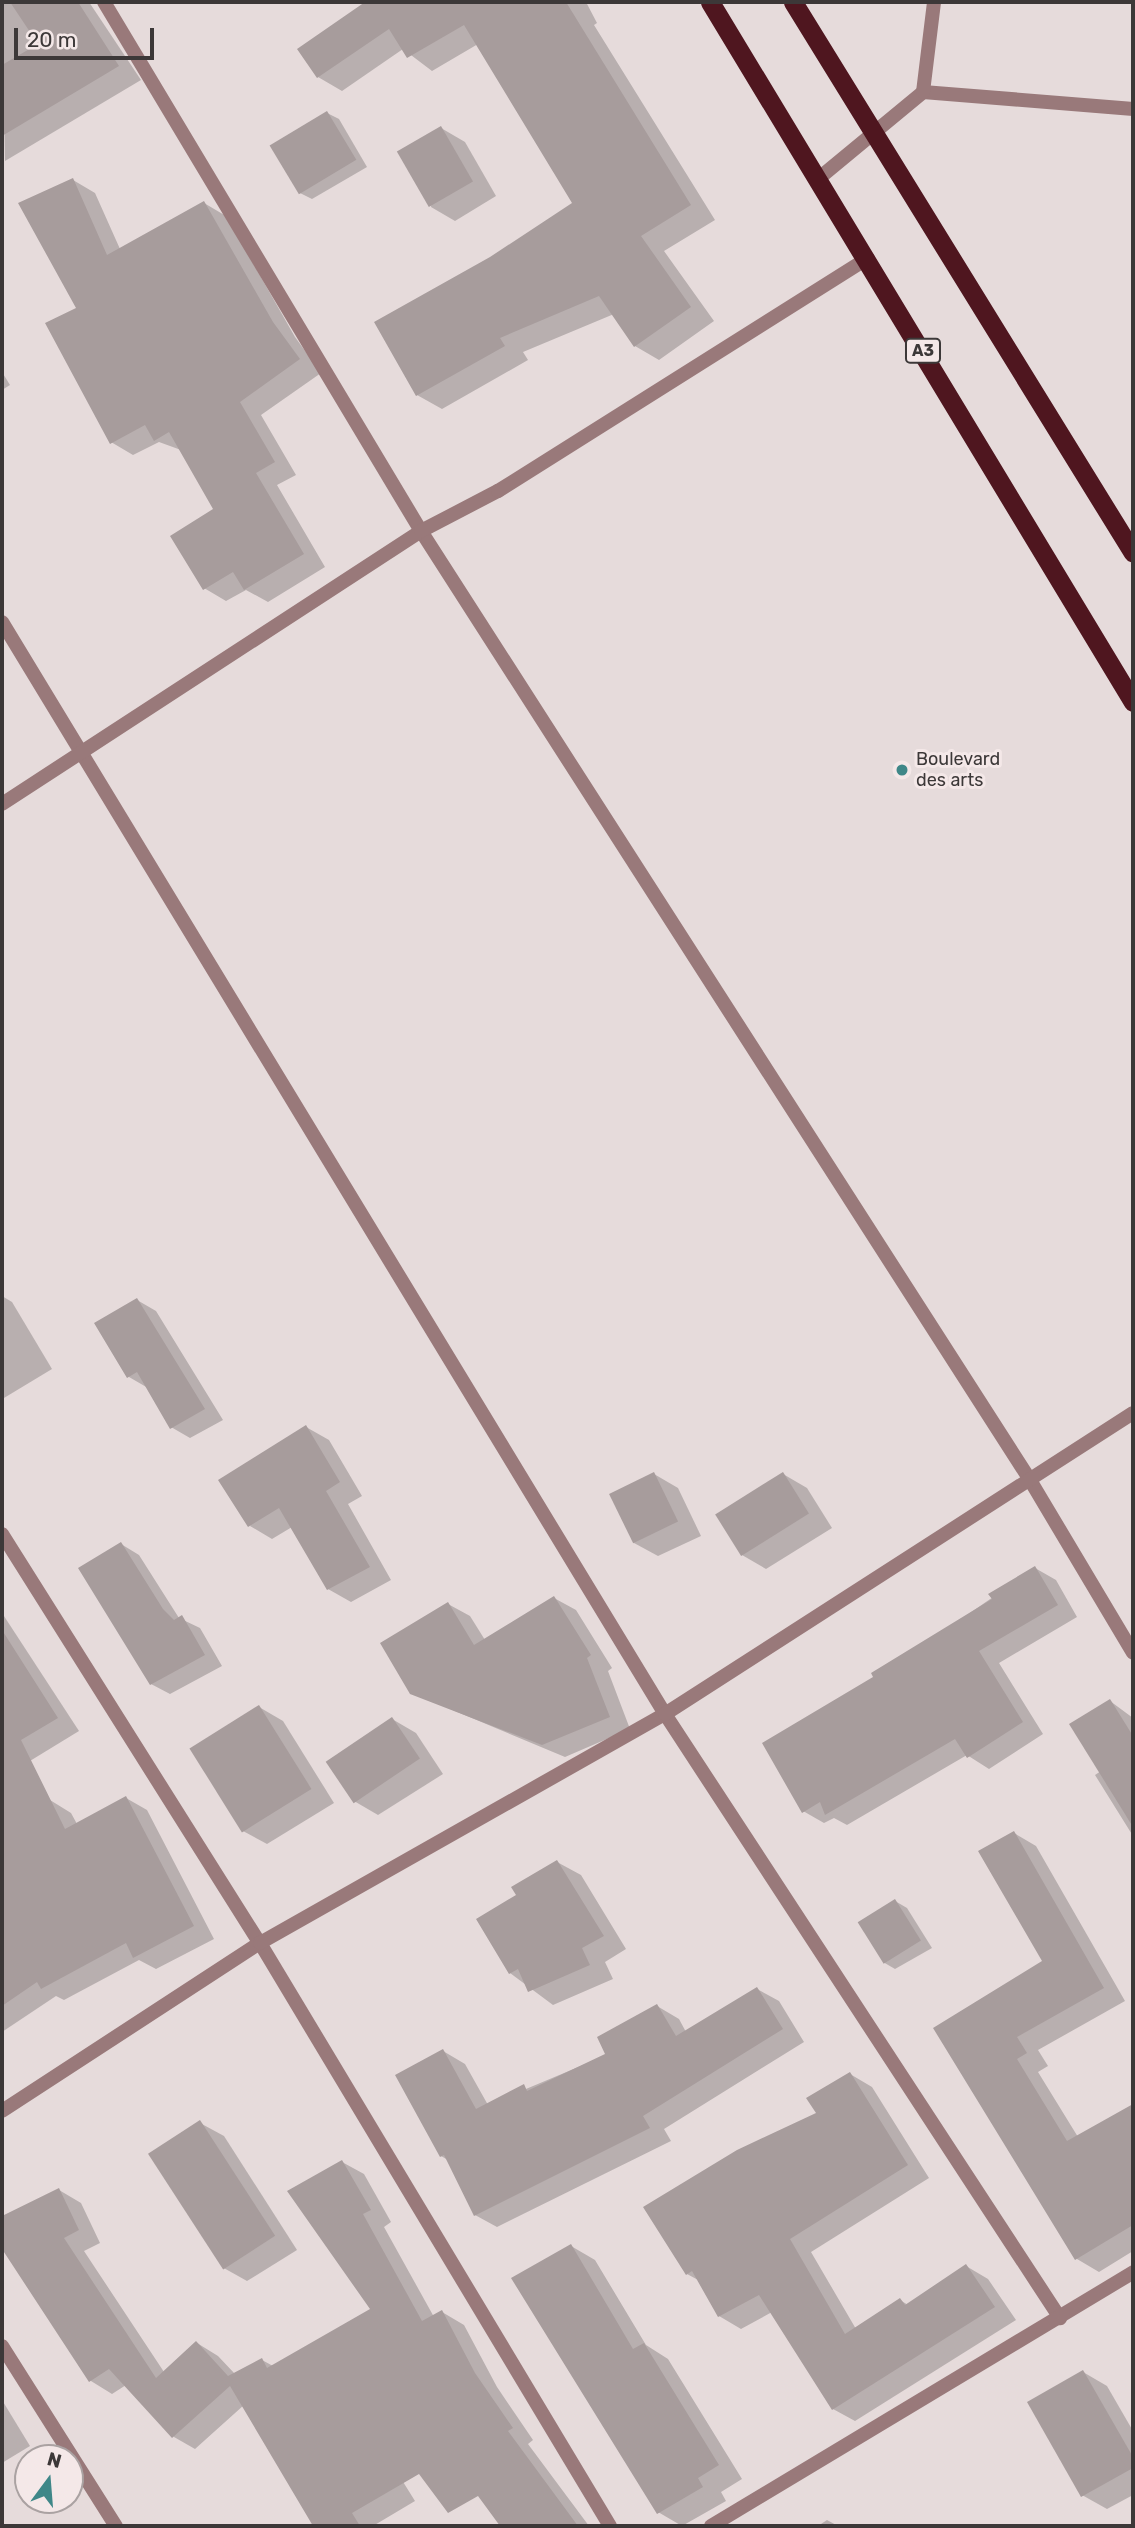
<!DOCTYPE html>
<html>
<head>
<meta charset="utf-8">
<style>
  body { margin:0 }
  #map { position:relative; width:1135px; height:2528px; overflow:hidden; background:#e6dbdb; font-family:Rubik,sans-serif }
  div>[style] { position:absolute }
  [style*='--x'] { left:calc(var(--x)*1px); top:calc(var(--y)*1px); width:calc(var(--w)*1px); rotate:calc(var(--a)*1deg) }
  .shadow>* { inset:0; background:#0003 }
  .building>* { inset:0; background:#a79c9c; transform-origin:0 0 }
  .minor>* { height:14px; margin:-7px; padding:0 7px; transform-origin:7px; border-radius:7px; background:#99797a }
  .trunk>* { height:19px; margin:-9.5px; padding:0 9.5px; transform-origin:9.5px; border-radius:9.5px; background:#4f161f }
  .dots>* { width:19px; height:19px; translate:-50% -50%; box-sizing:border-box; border:4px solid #f4e8e8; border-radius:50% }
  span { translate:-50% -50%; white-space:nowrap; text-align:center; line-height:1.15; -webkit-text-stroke:6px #f4e8e8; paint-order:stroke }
  .shield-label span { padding:2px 5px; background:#f4e8e8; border:2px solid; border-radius:5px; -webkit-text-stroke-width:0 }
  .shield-label { font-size:16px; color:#3c3838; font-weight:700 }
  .poi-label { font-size:18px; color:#3c3838 }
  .left { translate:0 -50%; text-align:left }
  .frame { position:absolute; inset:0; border:4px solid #3c3838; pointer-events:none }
  .north { position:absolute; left:14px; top:2444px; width:70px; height:70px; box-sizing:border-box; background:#f4e8e8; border:2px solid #aaa2a2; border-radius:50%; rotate:16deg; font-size:19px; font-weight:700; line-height:28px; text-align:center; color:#3c3838 }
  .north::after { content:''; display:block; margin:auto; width:24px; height:32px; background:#3f8788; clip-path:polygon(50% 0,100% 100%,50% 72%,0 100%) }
  .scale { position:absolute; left:14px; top:28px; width:140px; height:32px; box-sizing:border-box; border:4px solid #3c3838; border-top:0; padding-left:9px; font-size:21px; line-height:24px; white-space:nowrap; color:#3c3838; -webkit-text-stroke:5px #f4e8e8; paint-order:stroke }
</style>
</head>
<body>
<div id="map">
  <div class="shadow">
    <i style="clip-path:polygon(2px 2px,89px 2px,141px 80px,5px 161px)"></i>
    <i style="clip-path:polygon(376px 2px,586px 2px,597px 23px,594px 25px,715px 220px,664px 251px,714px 321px,659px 360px,635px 346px,614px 314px,523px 352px,528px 360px,442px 409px,417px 395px,491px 259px,574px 203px,478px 44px,432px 71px,403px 49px,342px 91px,318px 77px,381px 11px)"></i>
    <i style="clip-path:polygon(327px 113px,339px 119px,367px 167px,312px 199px,300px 193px)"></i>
    <i style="clip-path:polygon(441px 128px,465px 142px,496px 196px,455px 221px,431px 207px)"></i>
    <i style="clip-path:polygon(73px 180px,95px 193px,120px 249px,204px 203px,226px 216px,295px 337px,321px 373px,261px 415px,296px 475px,277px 485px,325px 567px,268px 602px,246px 590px,226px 601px,204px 588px,216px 510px,181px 450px,159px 442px,133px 455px,111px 442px,79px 309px)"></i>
    <i style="clip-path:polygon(2px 372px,10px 385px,2px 390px)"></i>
    <i style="clip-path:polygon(2px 1296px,12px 1302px,52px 1369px,4px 1398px)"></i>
    <i style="clip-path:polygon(137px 1300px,156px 1311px,223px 1420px,190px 1438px,171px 1427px,148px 1388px,129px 1377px)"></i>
    <i style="clip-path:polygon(306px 1427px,329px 1440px,362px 1496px,348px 1504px,391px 1580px,351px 1602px,328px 1589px,292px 1527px,272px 1539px,250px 1526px)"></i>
    <i style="clip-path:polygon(654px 1474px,678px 1488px,701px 1536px,658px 1556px,634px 1543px)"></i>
    <i style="clip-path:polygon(783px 1474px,807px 1488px,832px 1528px,766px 1569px,742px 1555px)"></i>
    <i style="clip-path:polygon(121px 1544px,139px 1555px,179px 1618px,200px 1628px,222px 1666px,170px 1694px,151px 1684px)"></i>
    <i style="clip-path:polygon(1035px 1568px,1056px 1580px,1077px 1617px,999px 1663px,1043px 1734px,989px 1769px,967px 1755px,847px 1825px,834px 1818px,824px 1823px,803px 1811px,876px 1678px)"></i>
    <i style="clip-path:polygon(554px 1598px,576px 1610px,612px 1668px,608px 1671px,630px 1729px,565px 1757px,412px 1693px,448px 1604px,470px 1616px,485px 1640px)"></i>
    <i style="clip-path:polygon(2px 1613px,79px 1731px,25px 1764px,2px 1751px)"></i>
    <i style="clip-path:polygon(1110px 1701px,1133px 1718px,1133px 1836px,1095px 1775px,1101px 1771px)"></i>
    <i style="clip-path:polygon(259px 1707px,283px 1721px,334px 1803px,267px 1844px,243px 1831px)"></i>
    <i style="clip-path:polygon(392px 1719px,416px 1733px,443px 1774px,378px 1815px,354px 1801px)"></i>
    <i style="clip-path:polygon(126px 1798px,147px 1810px,214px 1939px,156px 1969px,139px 1960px,64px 2000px,56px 1996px,2px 2032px,2px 1946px,12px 1939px,2px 1922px,2px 1873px,31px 1856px,50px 1800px,71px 1813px,77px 1824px)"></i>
    <i style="clip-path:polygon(1014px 1833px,1036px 1846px,1125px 2001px,1038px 2050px,1048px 2066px,1038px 2072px,1078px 2137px,1133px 2106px,1133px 2251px,1099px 2272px,1077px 2259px,936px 2028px,1044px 1962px)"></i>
    <i style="clip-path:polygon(557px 1862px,581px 1875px,626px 1949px,605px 1962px,613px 1979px,553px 2005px,510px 1973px,519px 1895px)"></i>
    <i style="clip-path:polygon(895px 1901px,907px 1908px,932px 1948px,895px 1969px,883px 1962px)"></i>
    <i style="clip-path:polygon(757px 1989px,779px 2001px,804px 2042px,664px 2129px,671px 2141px,497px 2227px,475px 2215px,448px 2160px,441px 2156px,443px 2051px,465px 2064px,488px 2105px,607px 2055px,657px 2006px,679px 2019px,686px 2032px)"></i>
    <i style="clip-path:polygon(850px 2074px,872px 2087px,929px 2178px,811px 2252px,856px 2329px,900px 2300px,908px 2305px,966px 2266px,988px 2279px,1016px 2320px,855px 2421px,833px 2409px,772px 2312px,741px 2329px,719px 2316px,700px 2281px,687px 2274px)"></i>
    <i style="clip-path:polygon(200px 2123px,224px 2136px,297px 2250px,247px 2281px,222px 2267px)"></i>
    <i style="clip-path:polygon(342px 2162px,364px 2174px,391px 2222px,384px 2227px,434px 2317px,442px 2312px,464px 2325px,497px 2387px,533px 2440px,528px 2444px,589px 2526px,502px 2526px,352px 2322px,372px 2310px)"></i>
    <i style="clip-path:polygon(59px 2190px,81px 2203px,100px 2243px,84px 2251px,164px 2372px,197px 2343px,218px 2356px,235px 2374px,262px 2360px,273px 2366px,327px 2360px,415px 2501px,373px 2526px,315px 2526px,244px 2405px,195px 2449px,174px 2437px,126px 2385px,112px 2394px,91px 2381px,2px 2245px,2px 2218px)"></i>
    <i style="clip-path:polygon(571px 2246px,595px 2260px,646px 2345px,668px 2359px,742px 2479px,721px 2492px,726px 2501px,682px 2526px,658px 2512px)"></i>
    <i style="clip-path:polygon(1083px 2372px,1107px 2386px,1133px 2431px,1133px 2495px,1107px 2509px,1082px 2495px)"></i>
    <i style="clip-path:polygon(2px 2400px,30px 2446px,2px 2463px)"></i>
    <i style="clip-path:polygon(827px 2520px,838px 2526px,818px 2526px)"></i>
  </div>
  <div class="building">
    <i style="clip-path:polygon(10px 2px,78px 2px,119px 66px,2px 136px,2px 65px,38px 44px)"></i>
    <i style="clip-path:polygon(365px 2px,566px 2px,691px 205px,641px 236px,691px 307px,634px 347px,599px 296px,500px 338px,505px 346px,416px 396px,374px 322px,490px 257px,572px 203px,464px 25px,407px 58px,389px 29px,317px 78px,297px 49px)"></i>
    <i style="left:327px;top:111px;width:57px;height:67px;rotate:59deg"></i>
    <i style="left:441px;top:126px;width:64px;height:51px;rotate:60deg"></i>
    <i style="clip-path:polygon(73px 178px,107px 255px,204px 201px,273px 322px,300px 359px,240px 402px,275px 462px,256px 473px,304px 554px,244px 590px,233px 572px,203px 590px,170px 536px,213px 509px,169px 432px,154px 441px,145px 425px,110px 444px,45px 323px,76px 308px,18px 203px)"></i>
    <i style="clip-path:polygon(137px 1298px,205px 1409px,170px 1429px,137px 1372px,127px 1378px,94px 1323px)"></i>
    <i style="clip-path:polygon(306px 1425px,340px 1482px,326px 1491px,370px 1567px,327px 1590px,279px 1508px,248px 1527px,218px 1480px)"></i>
    <i style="left:654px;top:1472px;width:55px;height:50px;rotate:64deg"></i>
    <i style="left:783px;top:1472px;width:49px;height:80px;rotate:58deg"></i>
    <i style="clip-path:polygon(121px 1542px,163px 1609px,174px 1620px,182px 1615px,205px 1655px,150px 1685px,78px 1568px)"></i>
    <i style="clip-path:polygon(1035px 1566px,1058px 1605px,979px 1651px,1023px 1722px,967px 1758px,955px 1739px,825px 1815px,820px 1802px,802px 1813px,762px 1743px,873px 1677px,871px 1673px,992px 1599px,988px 1594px)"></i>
    <i style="clip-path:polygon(554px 1596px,591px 1655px,587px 1658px,610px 1717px,542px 1745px,410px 1694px,380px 1643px,448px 1602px,474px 1645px)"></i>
    <i style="clip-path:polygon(2px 1630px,58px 1718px,21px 1740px,65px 1829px,126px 1796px,194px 1926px,133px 1958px,126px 1943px,41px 1989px,37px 1982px,2px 2006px)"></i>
    <i style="clip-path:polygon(1110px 1699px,1133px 1736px,1133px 1827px,1069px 1724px)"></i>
    <i style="left:259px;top:1705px;width:99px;height:82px;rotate:58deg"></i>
    <i style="left:392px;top:1717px;width:50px;height:80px;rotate:56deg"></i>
    <i style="clip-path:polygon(1014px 1831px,1104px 1988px,1017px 2037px,1027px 2053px,1017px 2059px,1067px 2141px,1133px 2104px,1133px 2225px,1075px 2260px,933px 2028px,1042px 1961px,978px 1851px)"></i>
    <i style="clip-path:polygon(557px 1860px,604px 1936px,582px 1948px,590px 1965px,528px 1992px,518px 1969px,509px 1974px,476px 1919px,516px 1895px,511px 1887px)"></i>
    <i style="left:895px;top:1899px;width:49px;height:44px;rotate:58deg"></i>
    <i style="clip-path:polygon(757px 1987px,783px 2029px,643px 2116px,650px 2128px,474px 2216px,444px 2155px,440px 2157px,395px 2075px,443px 2049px,476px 2109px,524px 2084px,527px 2091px,605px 2054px,597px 2037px,657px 2004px,676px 2036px)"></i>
    <i style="clip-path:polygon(850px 2072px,908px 2165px,790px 2239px,845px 2334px,900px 2298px,905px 2305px,966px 2264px,995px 2307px,832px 2410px,759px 2295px,718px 2317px,692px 2271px,686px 2275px,643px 2207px,737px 2150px,816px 2113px,806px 2098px)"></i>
    <i style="left:200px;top:2120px;width:138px;height:62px;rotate:57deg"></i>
    <i style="clip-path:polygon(342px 2160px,371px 2210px,363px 2214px,422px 2321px,442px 2310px,475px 2373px,513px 2428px,508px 2431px,578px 2526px,500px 2526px,478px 2496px,448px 2513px,419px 2474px,352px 2513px,360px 2526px,313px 2526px,230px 2386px,172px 2438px,109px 2369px,89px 2382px,2px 2249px,2px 2216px,59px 2188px,79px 2230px,64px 2238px,156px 2378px,196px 2341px,228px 2376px,262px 2358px,267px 2368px,370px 2309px,287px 2191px)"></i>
    <i style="clip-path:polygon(571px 2244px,633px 2349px,644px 2343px,719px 2465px,698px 2478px,703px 2487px,657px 2514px,511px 2278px)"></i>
    <i style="clip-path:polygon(1083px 2370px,1133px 2457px,1133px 2468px,1081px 2497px,1027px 2402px)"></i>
  </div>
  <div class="minor">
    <i style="--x:104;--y:2;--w:617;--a:59.07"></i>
    <i style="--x:421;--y:531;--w:1128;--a:57.31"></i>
    <i style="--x:1030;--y:1480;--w:201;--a:59.2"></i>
    <i style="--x:923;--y:92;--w:211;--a:4.6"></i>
    <i style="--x:818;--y:179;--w:136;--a:-39.6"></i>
    <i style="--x:923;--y:92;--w:91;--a:-83"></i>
    <i style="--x:2;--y:622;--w:1278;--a:58.74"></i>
    <i style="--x:665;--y:1714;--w:722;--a:56.82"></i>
    <i style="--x:2;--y:804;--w:500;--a:-33.09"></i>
    <i style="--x:421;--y:531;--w:87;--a:-27.5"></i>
    <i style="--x:498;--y:491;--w:437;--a:-32.2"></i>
    <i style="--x:2;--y:1534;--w:484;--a:57.8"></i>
    <i style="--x:260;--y:1943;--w:680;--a:59.02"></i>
    <i style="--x:2;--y:2111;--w:308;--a:-33.1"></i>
    <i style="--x:260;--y:1943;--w:465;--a:-29.5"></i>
    <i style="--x:665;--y:1714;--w:556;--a:-32.75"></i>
    <i style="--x:2;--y:2346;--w:213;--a:57.7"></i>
    <i style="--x:711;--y:2526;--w:493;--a:-31"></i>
  </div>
  <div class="trunk">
    <i style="--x:710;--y:2;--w:818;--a:58.86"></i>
    <i style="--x:793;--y:2;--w:647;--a:58.32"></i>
  </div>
  <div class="dots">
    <i style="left:902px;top:770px;background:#3f8788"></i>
  </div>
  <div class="shield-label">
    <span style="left:923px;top:351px">A3</span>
  </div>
  <div class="poi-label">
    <span class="left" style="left:916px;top:770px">Boulevard<br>des arts</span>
  </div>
  <div class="frame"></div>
  <div class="north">N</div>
  <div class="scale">20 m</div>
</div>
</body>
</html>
